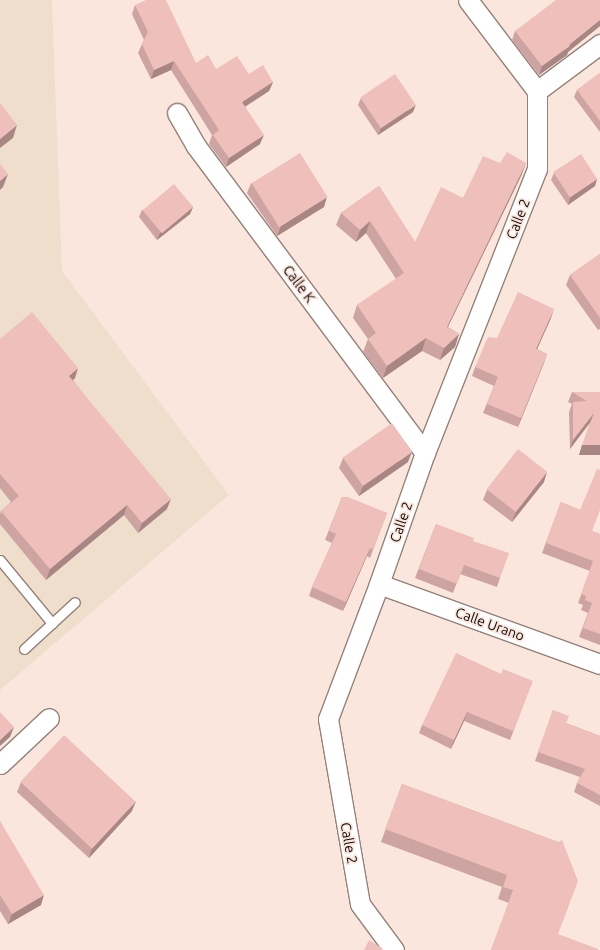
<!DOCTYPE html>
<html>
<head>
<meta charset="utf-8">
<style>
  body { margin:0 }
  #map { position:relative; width:600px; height:950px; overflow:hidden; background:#fbe6de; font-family:Ubuntu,sans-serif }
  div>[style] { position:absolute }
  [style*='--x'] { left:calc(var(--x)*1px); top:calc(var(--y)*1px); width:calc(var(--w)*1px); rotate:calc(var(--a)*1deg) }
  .industrial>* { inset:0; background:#f0decd }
  .roads { filter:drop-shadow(1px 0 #94827a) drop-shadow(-1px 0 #94827a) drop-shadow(0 1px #94827a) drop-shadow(0 -1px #94827a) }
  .lane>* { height:9px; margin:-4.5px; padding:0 4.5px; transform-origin:4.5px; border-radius:4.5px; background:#fff }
  .street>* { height:19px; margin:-9.5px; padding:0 9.5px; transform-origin:9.5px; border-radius:9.5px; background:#fff }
  .wall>* { inset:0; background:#cda4a1 }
  .shaded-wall>* { inset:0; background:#a78683 }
  .building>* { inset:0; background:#eebfbb; transform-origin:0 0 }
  span { translate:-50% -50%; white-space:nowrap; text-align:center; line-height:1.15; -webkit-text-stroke:3.5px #fbe6de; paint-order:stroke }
  .street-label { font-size:14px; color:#110a08 }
</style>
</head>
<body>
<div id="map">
  <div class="industrial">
    <i style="clip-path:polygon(0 0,52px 0,62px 271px,229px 495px,0 690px)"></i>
  </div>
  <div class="roads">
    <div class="lane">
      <i style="--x:0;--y:560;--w:82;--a:50.5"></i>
      <i style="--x:24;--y:649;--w:69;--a:-42.7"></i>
    </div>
    <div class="street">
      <i style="--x:537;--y:91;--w:79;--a:-36.7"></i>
      <i style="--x:177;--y:113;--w:38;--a:60"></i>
      <i style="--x:196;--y:146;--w:383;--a:53.3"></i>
      <i style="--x:379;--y:584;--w:235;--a:19.9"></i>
      <i style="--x:0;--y:764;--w:67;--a:-43.2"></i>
      <i style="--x:394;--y:950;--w:57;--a:-126.5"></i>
      <i style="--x:360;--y:904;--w:188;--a:-99.8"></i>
      <i style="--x:328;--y:719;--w:144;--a:-69.3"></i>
      <i style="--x:379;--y:584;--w:139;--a:-70.7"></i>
      <i style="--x:425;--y:453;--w:305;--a:-68.5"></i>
      <i style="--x:537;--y:169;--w:78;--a:-90"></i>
      <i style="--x:537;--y:91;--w:114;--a:-127.2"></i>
    </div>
  </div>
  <div class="wall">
    <i style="clip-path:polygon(600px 0,600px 26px,568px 52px,567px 55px,539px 75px,512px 40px,515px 31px)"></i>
    <i style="clip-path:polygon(135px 5px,196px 63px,216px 69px,249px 74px,273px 82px,269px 91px,245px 107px,260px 144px,226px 167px,209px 144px,212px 135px,171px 70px,151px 79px,138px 53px,142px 44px,144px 40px,132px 14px)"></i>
    <i style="clip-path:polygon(600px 73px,600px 132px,574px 97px,577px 90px)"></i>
    <i style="clip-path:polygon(361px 98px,413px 112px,378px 135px,358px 105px)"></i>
    <i style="clip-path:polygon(500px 163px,526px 163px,521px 176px,448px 327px,459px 334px,455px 347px,440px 360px,422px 351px,383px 378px,363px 352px,368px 339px,353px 318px,357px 305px,396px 279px,366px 233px,356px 242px,336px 225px,341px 213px,379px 186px,415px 242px)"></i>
    <i style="clip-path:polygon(554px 173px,597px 179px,595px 186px,568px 205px,551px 180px)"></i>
    <i style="clip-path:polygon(251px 183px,324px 207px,277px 236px,247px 193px)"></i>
    <i style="clip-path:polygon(193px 207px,190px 214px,157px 240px,139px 217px,142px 210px)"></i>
    <i style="clip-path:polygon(600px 254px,600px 329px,598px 330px,566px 285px,570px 275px)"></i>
    <i style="clip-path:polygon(551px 318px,537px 349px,547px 354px,518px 427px,483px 413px,494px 386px,472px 376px,475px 367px,497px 338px)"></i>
    <i style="clip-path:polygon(0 339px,75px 378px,73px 380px,167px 509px,138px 533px,124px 515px,46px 580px,0 524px,0 514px,1px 511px,11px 502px,0 488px)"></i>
    <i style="clip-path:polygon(572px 392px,600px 392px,600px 455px,579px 455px,590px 423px,570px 449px,569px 412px,572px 404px,568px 402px)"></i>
    <i style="clip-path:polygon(343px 458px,408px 462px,359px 496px,339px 468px)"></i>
    <i style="clip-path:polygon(544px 482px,512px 522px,483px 500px,487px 490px)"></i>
    <i style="clip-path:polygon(342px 497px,387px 513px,370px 558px,367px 556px,343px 611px,309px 596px,312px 587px,332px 543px,325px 540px)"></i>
    <i style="clip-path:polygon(561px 502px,580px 510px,592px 531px,600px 534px,600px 645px,579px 637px,588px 613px,581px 610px,583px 605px,578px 603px,590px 571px,542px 553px)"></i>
    <i style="clip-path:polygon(436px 524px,473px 541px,500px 578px,497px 587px,460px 574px,453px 593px,415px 578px)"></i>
    <i style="clip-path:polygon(529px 690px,510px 740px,464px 721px,451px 749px,419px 733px,422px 725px)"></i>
    <i style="clip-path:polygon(553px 710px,566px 723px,600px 736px,600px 806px,574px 792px,577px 783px,580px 777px,535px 761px)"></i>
    <i style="clip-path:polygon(21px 782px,132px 811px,89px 858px,17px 792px)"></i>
    <i style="clip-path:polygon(402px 784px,558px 842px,558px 934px,491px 950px,509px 903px,498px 899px,502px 887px,381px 842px)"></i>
    <i style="clip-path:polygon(0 821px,41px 905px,8px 924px,0 911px)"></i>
  </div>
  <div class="shaded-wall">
    <i style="clip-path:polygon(600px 20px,600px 26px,568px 52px,567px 55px,539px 75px,542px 66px)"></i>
    <i style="clip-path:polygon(174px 61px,171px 70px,151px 79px,154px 70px)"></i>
    <i style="clip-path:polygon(273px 82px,269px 91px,238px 111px,242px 102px)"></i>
    <i style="clip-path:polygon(416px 105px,413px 112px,378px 135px,381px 128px)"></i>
    <i style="clip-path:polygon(17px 125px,13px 138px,0 148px,0 139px)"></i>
    <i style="clip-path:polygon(264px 135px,260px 144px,226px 167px,229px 158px)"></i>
    <i style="clip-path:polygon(526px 163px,521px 176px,442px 339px,447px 327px)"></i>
    <i style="clip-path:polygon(8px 174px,3px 187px,0 190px,0 181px)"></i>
    <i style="clip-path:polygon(597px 179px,595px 186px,568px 205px,570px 198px)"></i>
    <i style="clip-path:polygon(327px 197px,324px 207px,277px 236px,281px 226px)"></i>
    <i style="clip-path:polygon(193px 207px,190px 214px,157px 240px,160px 233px)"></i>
    <i style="clip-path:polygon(370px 221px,366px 233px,356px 242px,360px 230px)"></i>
    <i style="clip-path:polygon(554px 309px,551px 318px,533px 358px,536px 349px)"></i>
    <i style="clip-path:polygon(459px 334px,455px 347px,440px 360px,444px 348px)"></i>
    <i style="clip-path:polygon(426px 338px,422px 351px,383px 378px,387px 366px)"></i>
    <i style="clip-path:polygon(547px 354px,544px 363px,518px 427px,521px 418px)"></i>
    <i style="clip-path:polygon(78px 368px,75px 378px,66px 386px,69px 376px)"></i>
    <i style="clip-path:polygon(594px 413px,590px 422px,570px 449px,573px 440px)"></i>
    <i style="clip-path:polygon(582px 445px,600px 445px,600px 455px,579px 455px)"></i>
    <i style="clip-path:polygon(412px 452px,408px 462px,359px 496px,363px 486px)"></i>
    <i style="clip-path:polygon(547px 472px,544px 482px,512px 522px,516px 512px)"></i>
    <i style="clip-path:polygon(171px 499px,167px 509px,138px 533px,142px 523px)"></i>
    <i style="clip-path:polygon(127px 505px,124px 515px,46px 580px,50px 569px)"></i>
    <i style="clip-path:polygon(370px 548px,367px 556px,343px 611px,346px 602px)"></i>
    <i style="clip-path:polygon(467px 712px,464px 721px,451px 749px,454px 740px)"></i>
    <i style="clip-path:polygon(14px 727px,10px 737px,0 746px,0 740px)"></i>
    <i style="clip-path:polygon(136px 801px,132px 811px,89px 858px,92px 848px)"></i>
    <i style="clip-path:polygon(44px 895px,41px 905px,8px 924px,12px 914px)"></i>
  </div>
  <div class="building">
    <i style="clip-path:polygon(146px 0,166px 0,196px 63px,208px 55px,216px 69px,237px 56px,249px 74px,263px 65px,273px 82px,242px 102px,264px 135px,229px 158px,213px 135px,219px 130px,174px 61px,154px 70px,142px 44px,148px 32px,135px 5px)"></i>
    <i style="clip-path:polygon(556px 0,600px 0,600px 20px,569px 45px,570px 46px,542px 66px,515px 31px)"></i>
    <i style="clip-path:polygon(600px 73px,600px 121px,577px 90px)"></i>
    <i style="left:395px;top:74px;width:37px;height:42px;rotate:56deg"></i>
    <i style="clip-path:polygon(0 103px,17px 125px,0 139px)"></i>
    <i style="clip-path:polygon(507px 152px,526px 163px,447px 327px,459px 334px,444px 348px,426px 338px,387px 366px,368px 339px,376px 333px,357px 305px,404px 273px,370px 221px,360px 230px,341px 213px,379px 186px,415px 242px,441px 187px,463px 198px,483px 156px,500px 163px)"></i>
    <i style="left:300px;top:153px;width:52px;height:57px;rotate:58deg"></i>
    <i style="left:581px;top:154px;width:30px;height:33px;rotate:57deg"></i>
    <i style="clip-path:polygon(0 164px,8px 174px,0 181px)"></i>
    <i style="left:174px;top:184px;width:30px;height:41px;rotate:50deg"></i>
    <i style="clip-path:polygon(600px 254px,600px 318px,570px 275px)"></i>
    <i style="clip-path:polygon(518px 292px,554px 309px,536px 349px,547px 354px,521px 418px,487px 404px,498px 377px,475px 367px,488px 337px,497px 338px)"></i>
    <i style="clip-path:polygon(32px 312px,78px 368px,69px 376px,171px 499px,142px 523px,127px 505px,50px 569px,1px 511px,19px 496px,0 474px,0 339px)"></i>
    <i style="clip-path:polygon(572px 392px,600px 392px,600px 445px,582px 445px,594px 413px,573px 440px,573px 402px,587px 401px)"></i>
    <i style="left:392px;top:423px;width:35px;height:60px;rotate:55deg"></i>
    <i style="left:518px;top:449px;width:37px;height:51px;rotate:38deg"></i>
    <i style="clip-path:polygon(597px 469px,600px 470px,600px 510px,592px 531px,600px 534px,600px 634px,583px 628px,592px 603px,585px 600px,586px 596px,581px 594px,593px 561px,546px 543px,561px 502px,580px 510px)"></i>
    <i style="clip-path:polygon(342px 497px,348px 497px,387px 513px,373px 549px,370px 548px,346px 602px,312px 587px,336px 534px,329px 531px)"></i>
    <i style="clip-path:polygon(436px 524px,474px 538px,473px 541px,509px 553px,500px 578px,464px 565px,457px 584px,419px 569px)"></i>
    <i style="clip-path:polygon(456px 653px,501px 674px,503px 669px,533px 681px,513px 731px,467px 712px,454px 740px,422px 725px)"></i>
    <i style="clip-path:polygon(553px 710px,569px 716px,566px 723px,600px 736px,600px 795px,577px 783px,585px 769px,538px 752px)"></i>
    <i style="clip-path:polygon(0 712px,14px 727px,0 740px)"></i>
    <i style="left:64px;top:735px;width:98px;height:64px;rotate:43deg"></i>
    <i style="clip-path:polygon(402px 784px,558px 842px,562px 840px,578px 881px,558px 934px,598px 949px,598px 950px,491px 950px,513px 890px,503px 887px,507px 875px,385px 829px)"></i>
    <i style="clip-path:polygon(0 821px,44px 895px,12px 914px,0 895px)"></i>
    <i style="clip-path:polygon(369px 940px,383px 949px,382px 950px,364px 950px)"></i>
  </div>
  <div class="street-label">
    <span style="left:518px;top:219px;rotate:-69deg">Calle 2</span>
    <span style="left:299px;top:284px;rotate:53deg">Calle K</span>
    <span style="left:401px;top:522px;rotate:-71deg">Calle 2</span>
    <span style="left:490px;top:624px;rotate:20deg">Calle Urano</span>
    <span style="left:349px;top:843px;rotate:80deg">Calle 2</span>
  </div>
</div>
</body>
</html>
